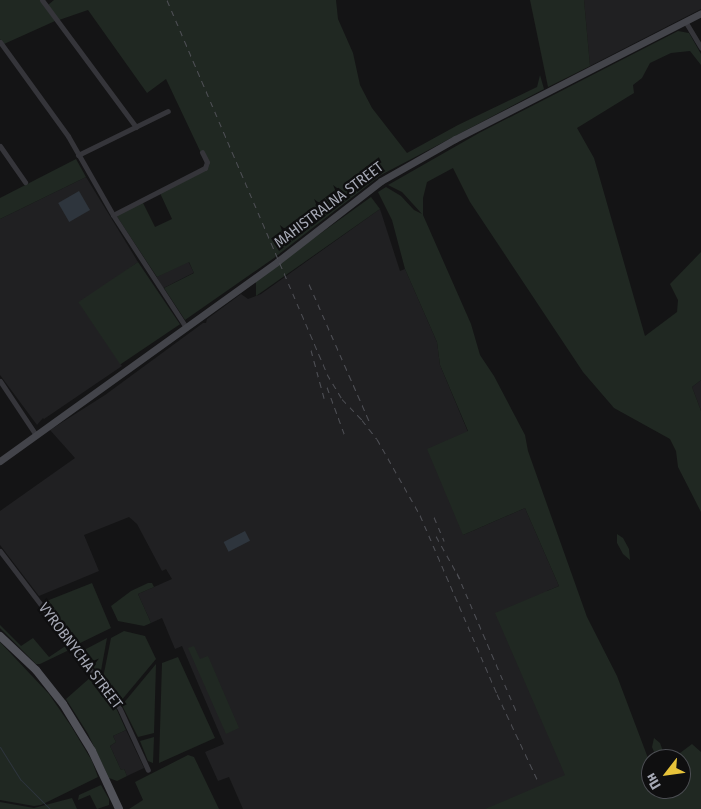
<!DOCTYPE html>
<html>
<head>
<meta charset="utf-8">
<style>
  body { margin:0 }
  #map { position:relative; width:701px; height:809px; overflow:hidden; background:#141415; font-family:"Fira Sans Condensed",sans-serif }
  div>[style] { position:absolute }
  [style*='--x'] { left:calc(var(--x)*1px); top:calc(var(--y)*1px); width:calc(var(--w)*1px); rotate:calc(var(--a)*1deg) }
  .built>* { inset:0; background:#202022; transform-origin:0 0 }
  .green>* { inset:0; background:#202822; transform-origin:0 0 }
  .water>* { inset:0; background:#2e353d; transform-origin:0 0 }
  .stream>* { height:1px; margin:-0.5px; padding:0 0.5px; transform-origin:0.5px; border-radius:0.5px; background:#2e353d }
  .street>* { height:5px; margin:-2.5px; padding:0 2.5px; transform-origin:2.5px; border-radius:2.5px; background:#35353a }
  .secondary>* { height:7px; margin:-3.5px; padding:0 3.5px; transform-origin:3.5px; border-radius:3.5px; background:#43444a }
  .primary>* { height:8px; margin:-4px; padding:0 4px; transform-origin:4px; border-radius:4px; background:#515259 }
  .rail>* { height:1px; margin-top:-0.5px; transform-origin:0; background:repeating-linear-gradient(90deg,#4e4f55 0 6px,transparent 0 11px) }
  span { translate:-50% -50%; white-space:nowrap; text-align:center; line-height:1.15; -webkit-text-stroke:4.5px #0f0f10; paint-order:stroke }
  .street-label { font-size:15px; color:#a6a9b5 }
  .north { position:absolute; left:641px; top:749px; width:50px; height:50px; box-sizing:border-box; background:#0f0f10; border:1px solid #4b4d52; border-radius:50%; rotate:240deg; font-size:14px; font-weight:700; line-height:20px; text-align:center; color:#a6a9b5 }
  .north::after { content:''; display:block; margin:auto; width:18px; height:22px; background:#e7c33a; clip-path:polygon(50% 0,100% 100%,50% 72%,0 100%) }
</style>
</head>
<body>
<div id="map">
  <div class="built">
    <i style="clip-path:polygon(584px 0,701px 0,701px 9px,590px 66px)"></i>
    <i style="clip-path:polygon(86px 177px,138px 262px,80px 304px,122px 366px,44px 419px,43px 418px,37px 425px,0 375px,0 219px)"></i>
    <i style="clip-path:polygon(380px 209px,400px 271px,405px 269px,437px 342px,440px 365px,468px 432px,463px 535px,525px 508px,559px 586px,547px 591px,658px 809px,243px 809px,229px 777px,218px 781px,205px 752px,224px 744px,182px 646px,175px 649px,162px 618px,151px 623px,138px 594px,172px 579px,166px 569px,162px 571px,137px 524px,129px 517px,84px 535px,99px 571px,39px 596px,0 545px,0 511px,75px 458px,50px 430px,105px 395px,203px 323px,206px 323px,207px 319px,241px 294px,248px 299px,261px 294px)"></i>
    <i style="left:188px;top:261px;width:13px;height:35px;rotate:63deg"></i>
    <i style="clip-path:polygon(701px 380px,701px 411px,692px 387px)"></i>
    <i style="clip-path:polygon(126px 730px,144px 768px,127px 776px,124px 769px,121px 770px,110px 746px,116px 742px,113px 736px)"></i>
  </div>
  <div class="green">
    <i style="clip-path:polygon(0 0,40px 0,55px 21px,4px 44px,0 39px)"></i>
    <i style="clip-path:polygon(54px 0,336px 0,338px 19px,353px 53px,360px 85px,372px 108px,407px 153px,458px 125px,537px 87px,540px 75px,544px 89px,381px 175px,274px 258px,185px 320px,164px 288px,194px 273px,189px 262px,157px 277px,116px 215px,142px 201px,155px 227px,172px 219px,160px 193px,207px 169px,209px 162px,201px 153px,166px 79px,147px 93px,88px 10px,59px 20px,48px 5px)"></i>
    <i style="clip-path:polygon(530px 0,584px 0,590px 66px,548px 87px)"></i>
    <i style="clip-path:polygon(678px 31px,689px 33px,701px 54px,701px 65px,690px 51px,671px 53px,650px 63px,642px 78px,633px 85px,634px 93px,577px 128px,594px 158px,645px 336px,677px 312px,678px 300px,670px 284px,701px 252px,701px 380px,692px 387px,701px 411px,701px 512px,678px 467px,676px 451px,670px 439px,614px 408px,583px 372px,470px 202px,453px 168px,427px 182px,423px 198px,423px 215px,471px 324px,480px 355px,494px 376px,525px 435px,528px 451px,587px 617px,617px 676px,651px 766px,651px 789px,681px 789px,681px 759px,672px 759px,692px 744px,701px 752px,701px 809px,485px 809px,565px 775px,495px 613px,559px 586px,525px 508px,463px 535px,427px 449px,468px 431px,440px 365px,437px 342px,405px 269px,392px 220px,378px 192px,386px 187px,401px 196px,414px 210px,422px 214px,402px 192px,388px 185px,479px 133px)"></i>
    <i style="clip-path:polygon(76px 159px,86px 177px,0 219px,0 198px)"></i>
    <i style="clip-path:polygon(371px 197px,380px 209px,256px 296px,256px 280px)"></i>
    <i style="left:138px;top:262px;width:75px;height:72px;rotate:56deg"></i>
    <i style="clip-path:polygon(617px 534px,623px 538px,629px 549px,630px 560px,623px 554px,617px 543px)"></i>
    <i style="clip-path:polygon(92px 583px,111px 628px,76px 645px,44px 602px)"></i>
    <i style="clip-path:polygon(148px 583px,152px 583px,154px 587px,138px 594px,151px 623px,144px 626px,118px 621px,111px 606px,131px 591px)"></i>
    <i style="clip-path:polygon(48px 619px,69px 647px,67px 651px,40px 664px,36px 664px,0 628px,0 625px,21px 646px,33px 638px,49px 657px,67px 645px)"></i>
    <i style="clip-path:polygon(124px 631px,145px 636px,156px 659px,120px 702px,103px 678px,111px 638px)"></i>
    <i style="clip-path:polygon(107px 638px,100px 676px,85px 655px,86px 649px)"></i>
    <i style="clip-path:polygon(0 642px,49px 694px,71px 726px,92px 761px,98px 777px,41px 805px,34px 806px,0 800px)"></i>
    <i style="clip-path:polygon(194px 646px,200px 659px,208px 656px,239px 728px,226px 734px,188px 648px)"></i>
    <i style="clip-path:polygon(178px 657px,215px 738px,159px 763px,162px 663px)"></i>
    <i style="clip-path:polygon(156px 664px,154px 733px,138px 737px,122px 705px)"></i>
    <i style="clip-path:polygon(92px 676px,117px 710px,126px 730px,113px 736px,116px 742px,110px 746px,121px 770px,124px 769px,127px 776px,117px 781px,109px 778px,88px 734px,66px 699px)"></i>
    <i style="clip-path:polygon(154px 737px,153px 763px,148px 761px,140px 741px)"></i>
    <i style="clip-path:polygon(654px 738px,660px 743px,664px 754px,661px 759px,657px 759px,652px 747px)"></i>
    <i style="clip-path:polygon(188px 755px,194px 757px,219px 809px,129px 809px,143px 800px,135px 782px)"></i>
    <i style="clip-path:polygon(101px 785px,109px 799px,109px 805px,97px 809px,90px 795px,78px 800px,79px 795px)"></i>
    <i style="clip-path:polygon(72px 798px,77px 809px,0 809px,0 802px,34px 808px)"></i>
  </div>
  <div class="water">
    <i style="left:79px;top:191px;width:22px;height:24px;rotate:60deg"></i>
    <i style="left:245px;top:531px;width:11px;height:24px;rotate:63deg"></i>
  </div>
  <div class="stream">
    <i style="--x:0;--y:747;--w:39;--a:58"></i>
    <i style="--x:21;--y:780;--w:41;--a:45"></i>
  </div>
  <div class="street">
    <i style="--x:42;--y:0;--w:158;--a:53.5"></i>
    <i style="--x:685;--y:21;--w:31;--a:59"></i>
    <i style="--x:0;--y:42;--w:116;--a:54.1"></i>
    <i style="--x:68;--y:136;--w:91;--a:60.3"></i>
    <i style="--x:113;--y:215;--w:132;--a:57"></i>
    <i style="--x:0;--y:146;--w:44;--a:55.2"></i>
    <i style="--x:78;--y:155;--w:100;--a:-26.1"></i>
    <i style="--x:113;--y:215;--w:103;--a:-27.1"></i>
    <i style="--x:205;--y:168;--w:6;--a:-72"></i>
    <i style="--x:207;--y:162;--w:11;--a:-117"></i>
    <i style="--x:0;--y:381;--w:65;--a:56.3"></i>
    <i style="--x:0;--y:551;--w:196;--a:52.7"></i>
    <i style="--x:119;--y:707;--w:69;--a:65.3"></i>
  </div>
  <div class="secondary">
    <i style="--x:0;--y:461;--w:342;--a:-35.7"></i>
    <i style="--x:278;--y:261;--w:130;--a:-37.8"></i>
    <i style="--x:381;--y:181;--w:85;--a:-29.6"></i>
    <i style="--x:455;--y:139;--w:276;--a:-27.1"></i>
  </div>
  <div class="primary">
    <i style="--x:0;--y:636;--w:50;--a:43.4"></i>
    <i style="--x:36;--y:670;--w:43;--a:51.5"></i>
    <i style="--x:63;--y:704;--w:55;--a:58.3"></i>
    <i style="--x:92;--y:751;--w:64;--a:65"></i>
  </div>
  <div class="rail">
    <i style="--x:167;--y:0;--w:407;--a:66.8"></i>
    <i style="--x:327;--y:374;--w:29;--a:59"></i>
    <i style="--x:342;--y:399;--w:29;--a:46"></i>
    <i style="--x:362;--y:420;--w:24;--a:52"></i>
    <i style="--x:377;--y:439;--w:87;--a:60.5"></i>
    <i style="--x:420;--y:515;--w:195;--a:66.7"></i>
    <i style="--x:497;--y:694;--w:94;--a:64.8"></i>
    <i style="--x:309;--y:284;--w:152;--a:66.3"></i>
    <i style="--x:311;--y:350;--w:50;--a:74.8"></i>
    <i style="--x:327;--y:387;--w:52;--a:69.8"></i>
    <i style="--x:434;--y:517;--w:26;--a:67"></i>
    <i style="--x:436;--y:536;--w:49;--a:60.8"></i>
    <i style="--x:457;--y:573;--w:152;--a:66.8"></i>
  </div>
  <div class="street-label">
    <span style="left:329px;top:205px;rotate:-37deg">MAHISTRALNA STREET</span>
    <span style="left:80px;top:656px;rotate:53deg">VYROBNYCHA STREET</span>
  </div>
  <div class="north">Пн</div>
</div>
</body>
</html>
